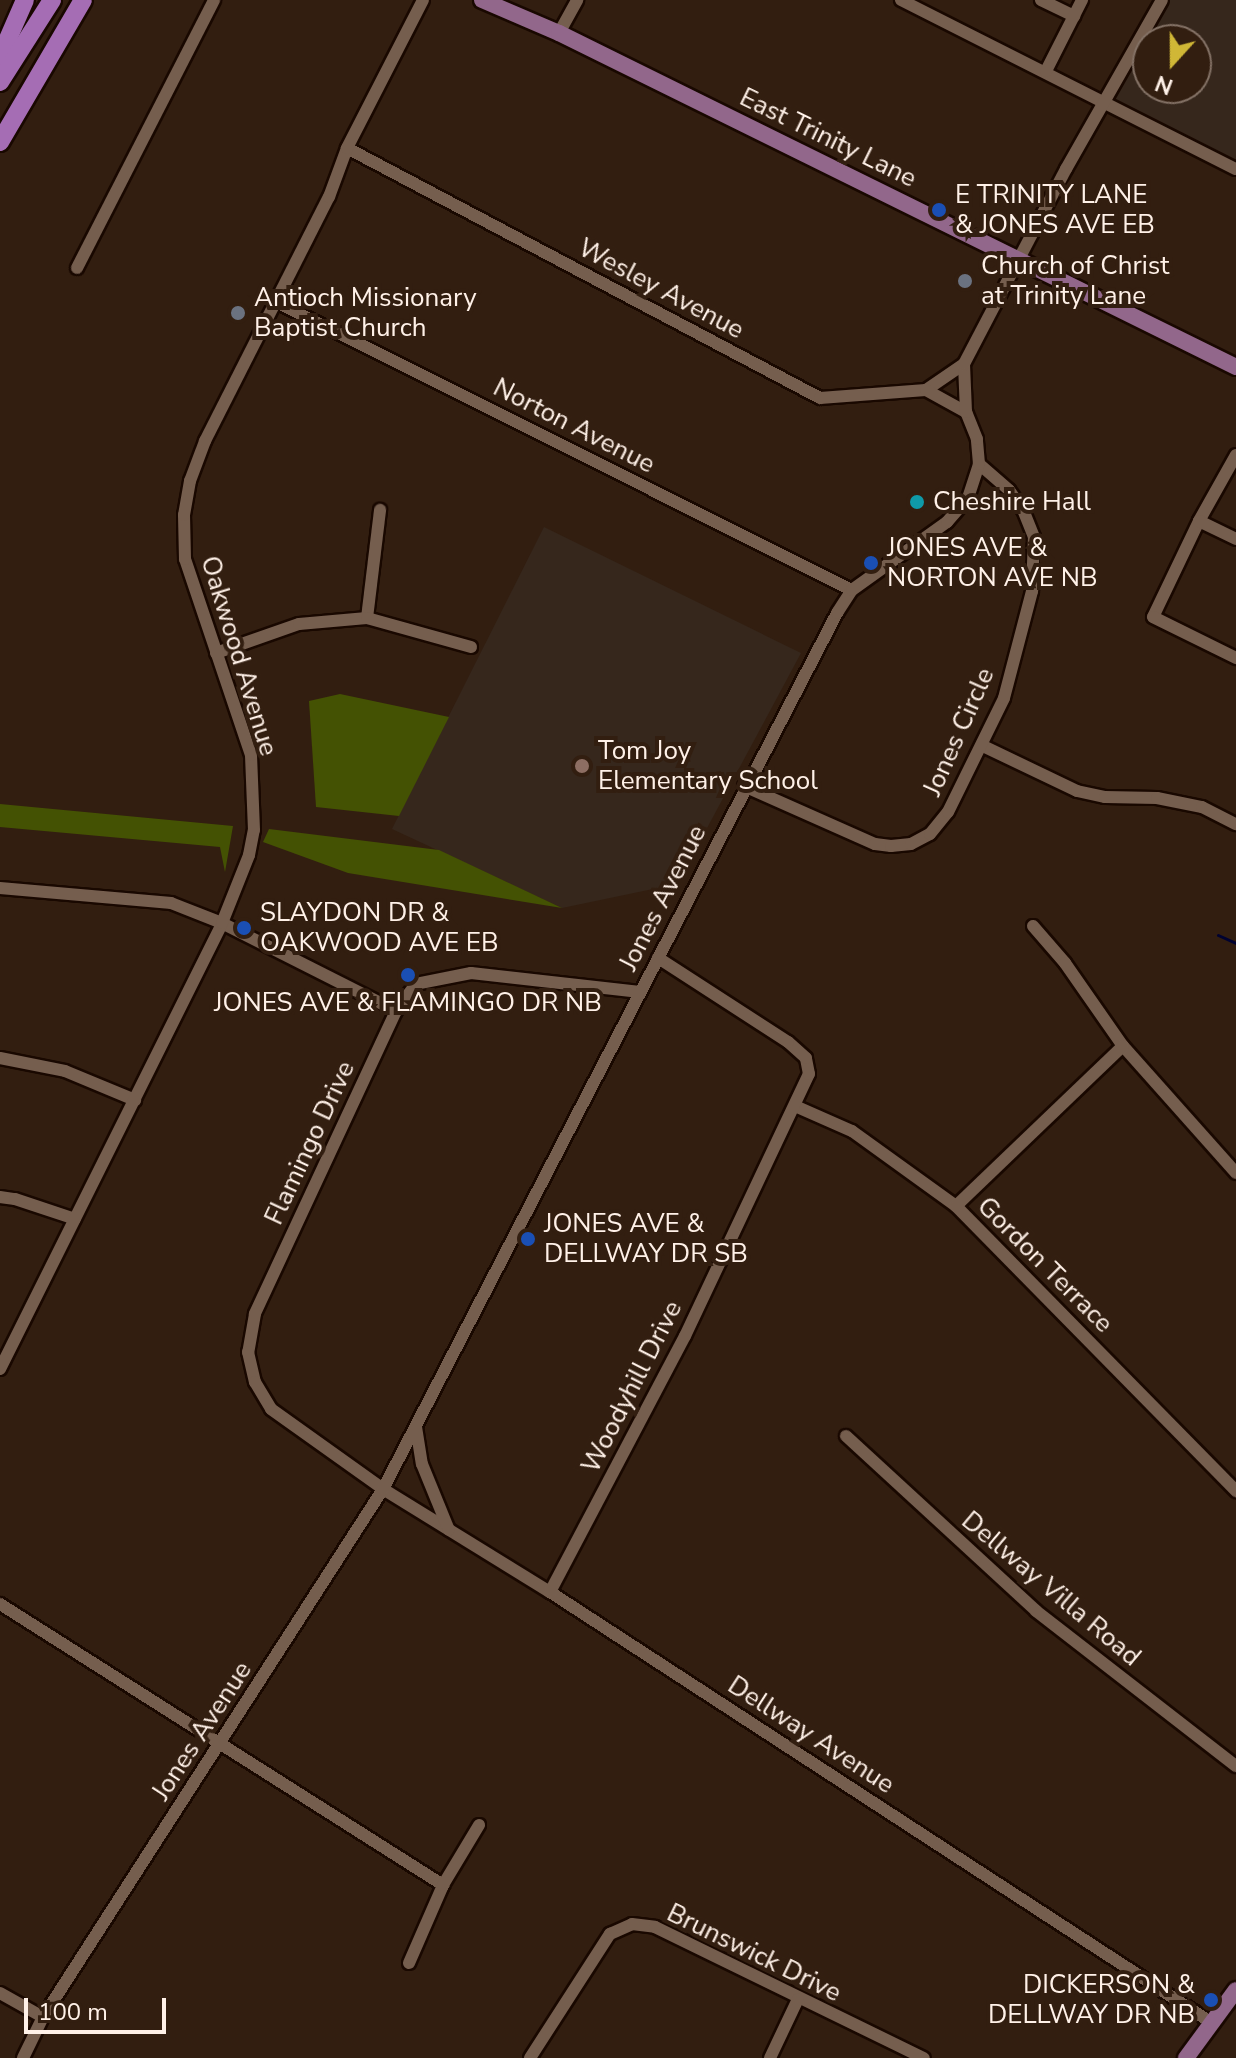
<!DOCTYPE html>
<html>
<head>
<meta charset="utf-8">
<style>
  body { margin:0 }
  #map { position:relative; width:1236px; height:2058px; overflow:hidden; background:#321e10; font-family:"Nunito Sans",sans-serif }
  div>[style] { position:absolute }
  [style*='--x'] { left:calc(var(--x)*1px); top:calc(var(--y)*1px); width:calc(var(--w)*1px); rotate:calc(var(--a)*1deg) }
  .education>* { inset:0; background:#36271c }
  .forest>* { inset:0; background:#445203 }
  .stream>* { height:3px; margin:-1.5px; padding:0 1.5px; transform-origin:1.5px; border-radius:1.5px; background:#000231 }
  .roads { filter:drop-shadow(2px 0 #190800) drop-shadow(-2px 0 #190800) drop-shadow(0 2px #190800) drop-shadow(0 -2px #190800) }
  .minor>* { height:12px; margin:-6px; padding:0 6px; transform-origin:6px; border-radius:6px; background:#755e4e }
  .major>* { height:16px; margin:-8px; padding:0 8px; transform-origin:8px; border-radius:8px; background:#92678b }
  .highway>* { height:18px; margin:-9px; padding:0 9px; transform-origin:9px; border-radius:9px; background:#a56db4 }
  .dots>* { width:22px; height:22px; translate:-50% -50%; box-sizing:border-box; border:4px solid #321e10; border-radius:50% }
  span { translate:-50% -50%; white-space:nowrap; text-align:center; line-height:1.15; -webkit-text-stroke:8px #321e10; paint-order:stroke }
  .street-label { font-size:26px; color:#fff1e8 }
  .poi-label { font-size:26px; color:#fff1e8 }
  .left { translate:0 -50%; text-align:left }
  .right { translate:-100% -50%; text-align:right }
  .north { position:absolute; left:1132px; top:24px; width:80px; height:80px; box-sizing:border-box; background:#321e10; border:2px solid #847266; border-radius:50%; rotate:201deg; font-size:22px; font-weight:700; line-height:32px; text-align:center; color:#fff1e8 }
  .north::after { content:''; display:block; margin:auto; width:28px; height:36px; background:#d0b736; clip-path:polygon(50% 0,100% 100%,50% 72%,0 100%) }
  .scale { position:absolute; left:24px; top:1998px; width:142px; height:36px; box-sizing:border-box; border:4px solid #fff1e8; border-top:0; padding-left:10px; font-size:24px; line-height:28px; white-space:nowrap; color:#fff1e8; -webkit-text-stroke:6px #321e10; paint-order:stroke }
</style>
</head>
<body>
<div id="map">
  <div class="education">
    <i style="clip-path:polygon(evenodd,1162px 0,1236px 0,1236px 170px,1105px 102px,1162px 0,1148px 40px,1196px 40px,1196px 88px,1148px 88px,1148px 40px)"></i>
    <i style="clip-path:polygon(544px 527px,801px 653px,677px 884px,562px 908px,392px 829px)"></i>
  </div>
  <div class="forest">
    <i style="clip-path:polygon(340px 694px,449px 717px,399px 816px,316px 807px,309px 701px)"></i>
    <i style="clip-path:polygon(0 804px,233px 826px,225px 872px,220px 847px,0 827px)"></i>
    <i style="clip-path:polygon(269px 829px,439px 850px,562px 908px,348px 873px,263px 842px)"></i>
  </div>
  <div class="stream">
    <i style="--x:1218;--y:935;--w:20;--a:24"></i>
  </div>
  <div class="roads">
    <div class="minor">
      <i style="--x:901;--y:0;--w:375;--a:26.8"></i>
      <i style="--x:1041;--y:0;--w:37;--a:26"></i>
      <i style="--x:559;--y:33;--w:38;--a:-61"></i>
      <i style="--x:1046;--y:71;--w:80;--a:-63.1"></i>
      <i style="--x:347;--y:148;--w:535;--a:27.86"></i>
      <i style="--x:820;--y:398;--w:106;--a:-4.3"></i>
      <i style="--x:926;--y:390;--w:46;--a:-34.4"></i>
      <i style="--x:77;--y:268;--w:301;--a:-62.9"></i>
      <i style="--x:276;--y:302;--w:644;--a:26.57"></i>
      <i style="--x:926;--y:390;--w:46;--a:28.8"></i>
      <i style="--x:1236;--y:455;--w:76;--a:119.3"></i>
      <i style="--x:1199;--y:521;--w:106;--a:115.6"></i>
      <i style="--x:1153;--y:617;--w:93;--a:26.3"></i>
      <i style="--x:1199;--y:521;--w:41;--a:25.9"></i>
      <i style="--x:367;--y:618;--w:109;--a:-83.1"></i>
      <i style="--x:216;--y:653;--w:88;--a:-19.3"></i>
      <i style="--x:299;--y:624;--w:68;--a:-5"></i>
      <i style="--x:367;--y:618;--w:108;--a:15.6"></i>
      <i style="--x:983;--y:746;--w:104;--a:25.6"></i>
      <i style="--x:1077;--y:791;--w:29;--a:12"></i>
      <i style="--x:1105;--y:797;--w:52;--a:1.1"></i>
      <i style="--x:1157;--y:798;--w:46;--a:11.3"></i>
      <i style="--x:1202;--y:807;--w:38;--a:27"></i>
      <i style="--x:744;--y:786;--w:143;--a:23.9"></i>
      <i style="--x:875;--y:844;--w:16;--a:7"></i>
      <i style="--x:891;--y:846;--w:20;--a:-6"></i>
      <i style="--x:911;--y:844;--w:21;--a:-28"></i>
      <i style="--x:930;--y:834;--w:28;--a:-51"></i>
      <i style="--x:948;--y:812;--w:127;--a:-63.8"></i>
      <i style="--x:1004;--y:698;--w:111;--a:-75.3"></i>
      <i style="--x:1032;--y:591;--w:54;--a:-87.9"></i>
      <i style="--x:1034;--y:537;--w:29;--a:-112"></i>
      <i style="--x:1023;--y:510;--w:24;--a:-125"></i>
      <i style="--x:1009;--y:490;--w:40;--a:-139"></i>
      <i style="--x:0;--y:888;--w:172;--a:5"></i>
      <i style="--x:171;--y:903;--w:55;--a:21.4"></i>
      <i style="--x:222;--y:923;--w:195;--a:26.8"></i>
      <i style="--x:1033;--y:926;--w:49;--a:49.1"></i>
      <i style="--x:1065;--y:963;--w:101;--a:55.1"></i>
      <i style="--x:1123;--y:1046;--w:170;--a:48.3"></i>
      <i style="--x:640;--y:992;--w:170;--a:-173.6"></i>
      <i style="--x:471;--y:973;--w:56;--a:168.7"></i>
      <i style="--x:416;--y:984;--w:34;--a:127"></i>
      <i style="--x:396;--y:1011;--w:334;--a:115"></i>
      <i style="--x:255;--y:1314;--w:39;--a:100"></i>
      <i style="--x:248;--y:1352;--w:31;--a:77"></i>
      <i style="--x:255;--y:1382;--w:31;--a:59"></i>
      <i style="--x:271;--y:1409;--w:138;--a:35.5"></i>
      <i style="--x:383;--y:1489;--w:196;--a:31.7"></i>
      <i style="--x:550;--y:1592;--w:790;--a:33.07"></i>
      <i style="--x:0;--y:1058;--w:66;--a:11.3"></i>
      <i style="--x:65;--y:1071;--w:76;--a:22.5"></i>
      <i style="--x:795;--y:1106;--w:62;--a:23.7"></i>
      <i style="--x:852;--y:1131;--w:128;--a:35.8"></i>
      <i style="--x:956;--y:1206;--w:400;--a:45.5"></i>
      <i style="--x:0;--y:1197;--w:15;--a:8"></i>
      <i style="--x:15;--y:1199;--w:63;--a:18.4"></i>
      <i style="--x:956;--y:1206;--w:231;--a:-43.8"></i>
      <i style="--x:0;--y:1369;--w:498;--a:-63.5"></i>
      <i style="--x:222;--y:923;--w:73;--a:-68.3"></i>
      <i style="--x:249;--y:855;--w:25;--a:-79"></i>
      <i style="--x:254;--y:830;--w:75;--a:-92.3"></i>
      <i style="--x:251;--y:755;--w:207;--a:-108.6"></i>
      <i style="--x:185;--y:559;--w:44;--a:-91.3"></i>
      <i style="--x:184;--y:515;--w:35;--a:-80"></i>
      <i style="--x:190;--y:481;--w:43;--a:-69.4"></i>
      <i style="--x:205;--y:441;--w:274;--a:-63.1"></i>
      <i style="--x:329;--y:197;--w:52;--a:-69.8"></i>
      <i style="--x:347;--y:148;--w:166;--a:-62.8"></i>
      <i style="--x:416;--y:1427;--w:37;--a:81"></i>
      <i style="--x:422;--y:1464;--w:71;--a:67.8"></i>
      <i style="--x:846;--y:1436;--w:258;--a:42.6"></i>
      <i style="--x:1036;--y:1611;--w:253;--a:37.8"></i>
      <i style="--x:550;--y:1592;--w:289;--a:-62.2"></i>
      <i style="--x:685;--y:1336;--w:290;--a:-64.7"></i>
      <i style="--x:809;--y:1074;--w:16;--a:-101"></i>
      <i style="--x:806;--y:1058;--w:24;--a:-138"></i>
      <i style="--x:788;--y:1042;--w:155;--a:-147.1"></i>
      <i style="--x:0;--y:1604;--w:525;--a:32.39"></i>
      <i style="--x:409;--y:1963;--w:85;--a:-66.4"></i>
      <i style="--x:443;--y:1885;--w:70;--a:-59"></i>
      <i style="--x:0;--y:1993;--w:49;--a:29.2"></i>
      <i style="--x:23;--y:2058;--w:46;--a:-64"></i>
      <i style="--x:43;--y:2017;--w:628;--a:-57.22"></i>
      <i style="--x:383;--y:1489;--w:987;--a:-62.6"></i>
      <i style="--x:837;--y:613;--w:27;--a:-57"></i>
      <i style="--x:852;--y:590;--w:117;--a:-35.6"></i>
      <i style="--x:947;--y:522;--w:32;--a:-49"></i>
      <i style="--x:968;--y:498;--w:36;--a:-72"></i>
      <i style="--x:979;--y:464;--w:25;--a:-95"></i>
      <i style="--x:977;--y:439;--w:29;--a:-112"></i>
      <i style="--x:966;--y:412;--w:48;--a:-92.4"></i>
      <i style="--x:964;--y:364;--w:220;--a:-62.4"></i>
      <i style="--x:1066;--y:169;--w:194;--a:-60.4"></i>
      <i style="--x:530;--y:2058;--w:148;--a:-57.2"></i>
      <i style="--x:610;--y:1934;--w:24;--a:-24"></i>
      <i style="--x:632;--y:1924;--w:23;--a:7"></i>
      <i style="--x:655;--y:1927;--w:299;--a:26"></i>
      <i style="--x:770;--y:2058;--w:65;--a:-64.6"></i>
    </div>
    <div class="major">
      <i style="--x:482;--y:0;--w:84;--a:23.2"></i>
      <i style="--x:559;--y:33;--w:755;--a:26.26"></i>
      <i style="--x:1186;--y:2058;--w:84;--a:-53.7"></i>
    </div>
    <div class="highway">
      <i style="--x:0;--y:57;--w:62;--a:-66.3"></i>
      <i style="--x:0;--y:82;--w:97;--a:-57.6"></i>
      <i style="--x:0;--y:142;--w:164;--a:-59.7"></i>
    </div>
  </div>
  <div class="dots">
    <i style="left:939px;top:210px;background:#1a4fb4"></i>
    <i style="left:965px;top:281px;background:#6b7280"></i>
    <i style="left:238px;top:313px;background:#6b7280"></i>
    <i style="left:917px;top:502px;background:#0f9aa8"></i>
    <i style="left:871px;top:563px;background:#1a4fb4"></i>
    <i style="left:582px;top:766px;background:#8d6e63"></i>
    <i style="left:244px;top:928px;background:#1a4fb4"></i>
    <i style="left:408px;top:975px;background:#1a4fb4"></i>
    <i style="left:528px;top:1239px;background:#1a4fb4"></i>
    <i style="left:1211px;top:2000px;background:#1a4fb4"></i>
  </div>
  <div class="street-label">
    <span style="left:828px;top:138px;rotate:26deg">East Trinity Lane</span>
    <span style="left:661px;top:289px;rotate:28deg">Wesley Avenue</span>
    <span style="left:574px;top:426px;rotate:27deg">Norton Avenue</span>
    <span style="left:239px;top:656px;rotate:73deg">Oakwood Avenue</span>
    <span style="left:959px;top:732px;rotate:-66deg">Jones Circle</span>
    <span style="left:663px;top:898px;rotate:-63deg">Jones Avenue</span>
    <span style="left:310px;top:1143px;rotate:-65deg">Flamingo Drive</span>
    <span style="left:1045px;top:1265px;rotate:45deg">Gordon Terrace</span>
    <span style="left:632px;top:1387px;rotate:-63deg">Woodyhill Drive</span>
    <span style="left:1051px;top:1589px;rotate:40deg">Dellway Villa Road</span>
    <span style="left:202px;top:1731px;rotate:-57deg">Jones Avenue</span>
    <span style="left:811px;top:1735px;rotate:33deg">Dellway Avenue</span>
    <span style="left:754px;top:1953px;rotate:26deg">Brunswick Drive</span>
  </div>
  <div class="poi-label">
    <span class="left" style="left:955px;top:210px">E TRINITY LANE<br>&amp; JONES AVE EB</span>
    <span class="left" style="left:981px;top:281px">Church of Christ<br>at Trinity Lane</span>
    <span class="left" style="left:254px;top:313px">Antioch Missionary<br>Baptist Church</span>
    <span class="left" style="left:933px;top:502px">Cheshire Hall</span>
    <span class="left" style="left:887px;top:563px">JONES AVE &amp;<br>NORTON AVE NB</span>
    <span class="left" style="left:598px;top:766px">Tom Joy<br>Elementary School</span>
    <span class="left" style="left:260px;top:928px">SLAYDON DR &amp;<br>OAKWOOD AVE EB</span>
    <span style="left:408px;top:1003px">JONES AVE &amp; FLAMINGO DR NB</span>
    <span class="left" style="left:544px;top:1239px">JONES AVE &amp;<br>DELLWAY DR SB</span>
    <span class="right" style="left:1195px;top:2000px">DICKERSON &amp;<br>DELLWAY DR NB</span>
  </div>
  <div class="north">N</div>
  <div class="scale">100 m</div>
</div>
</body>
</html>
